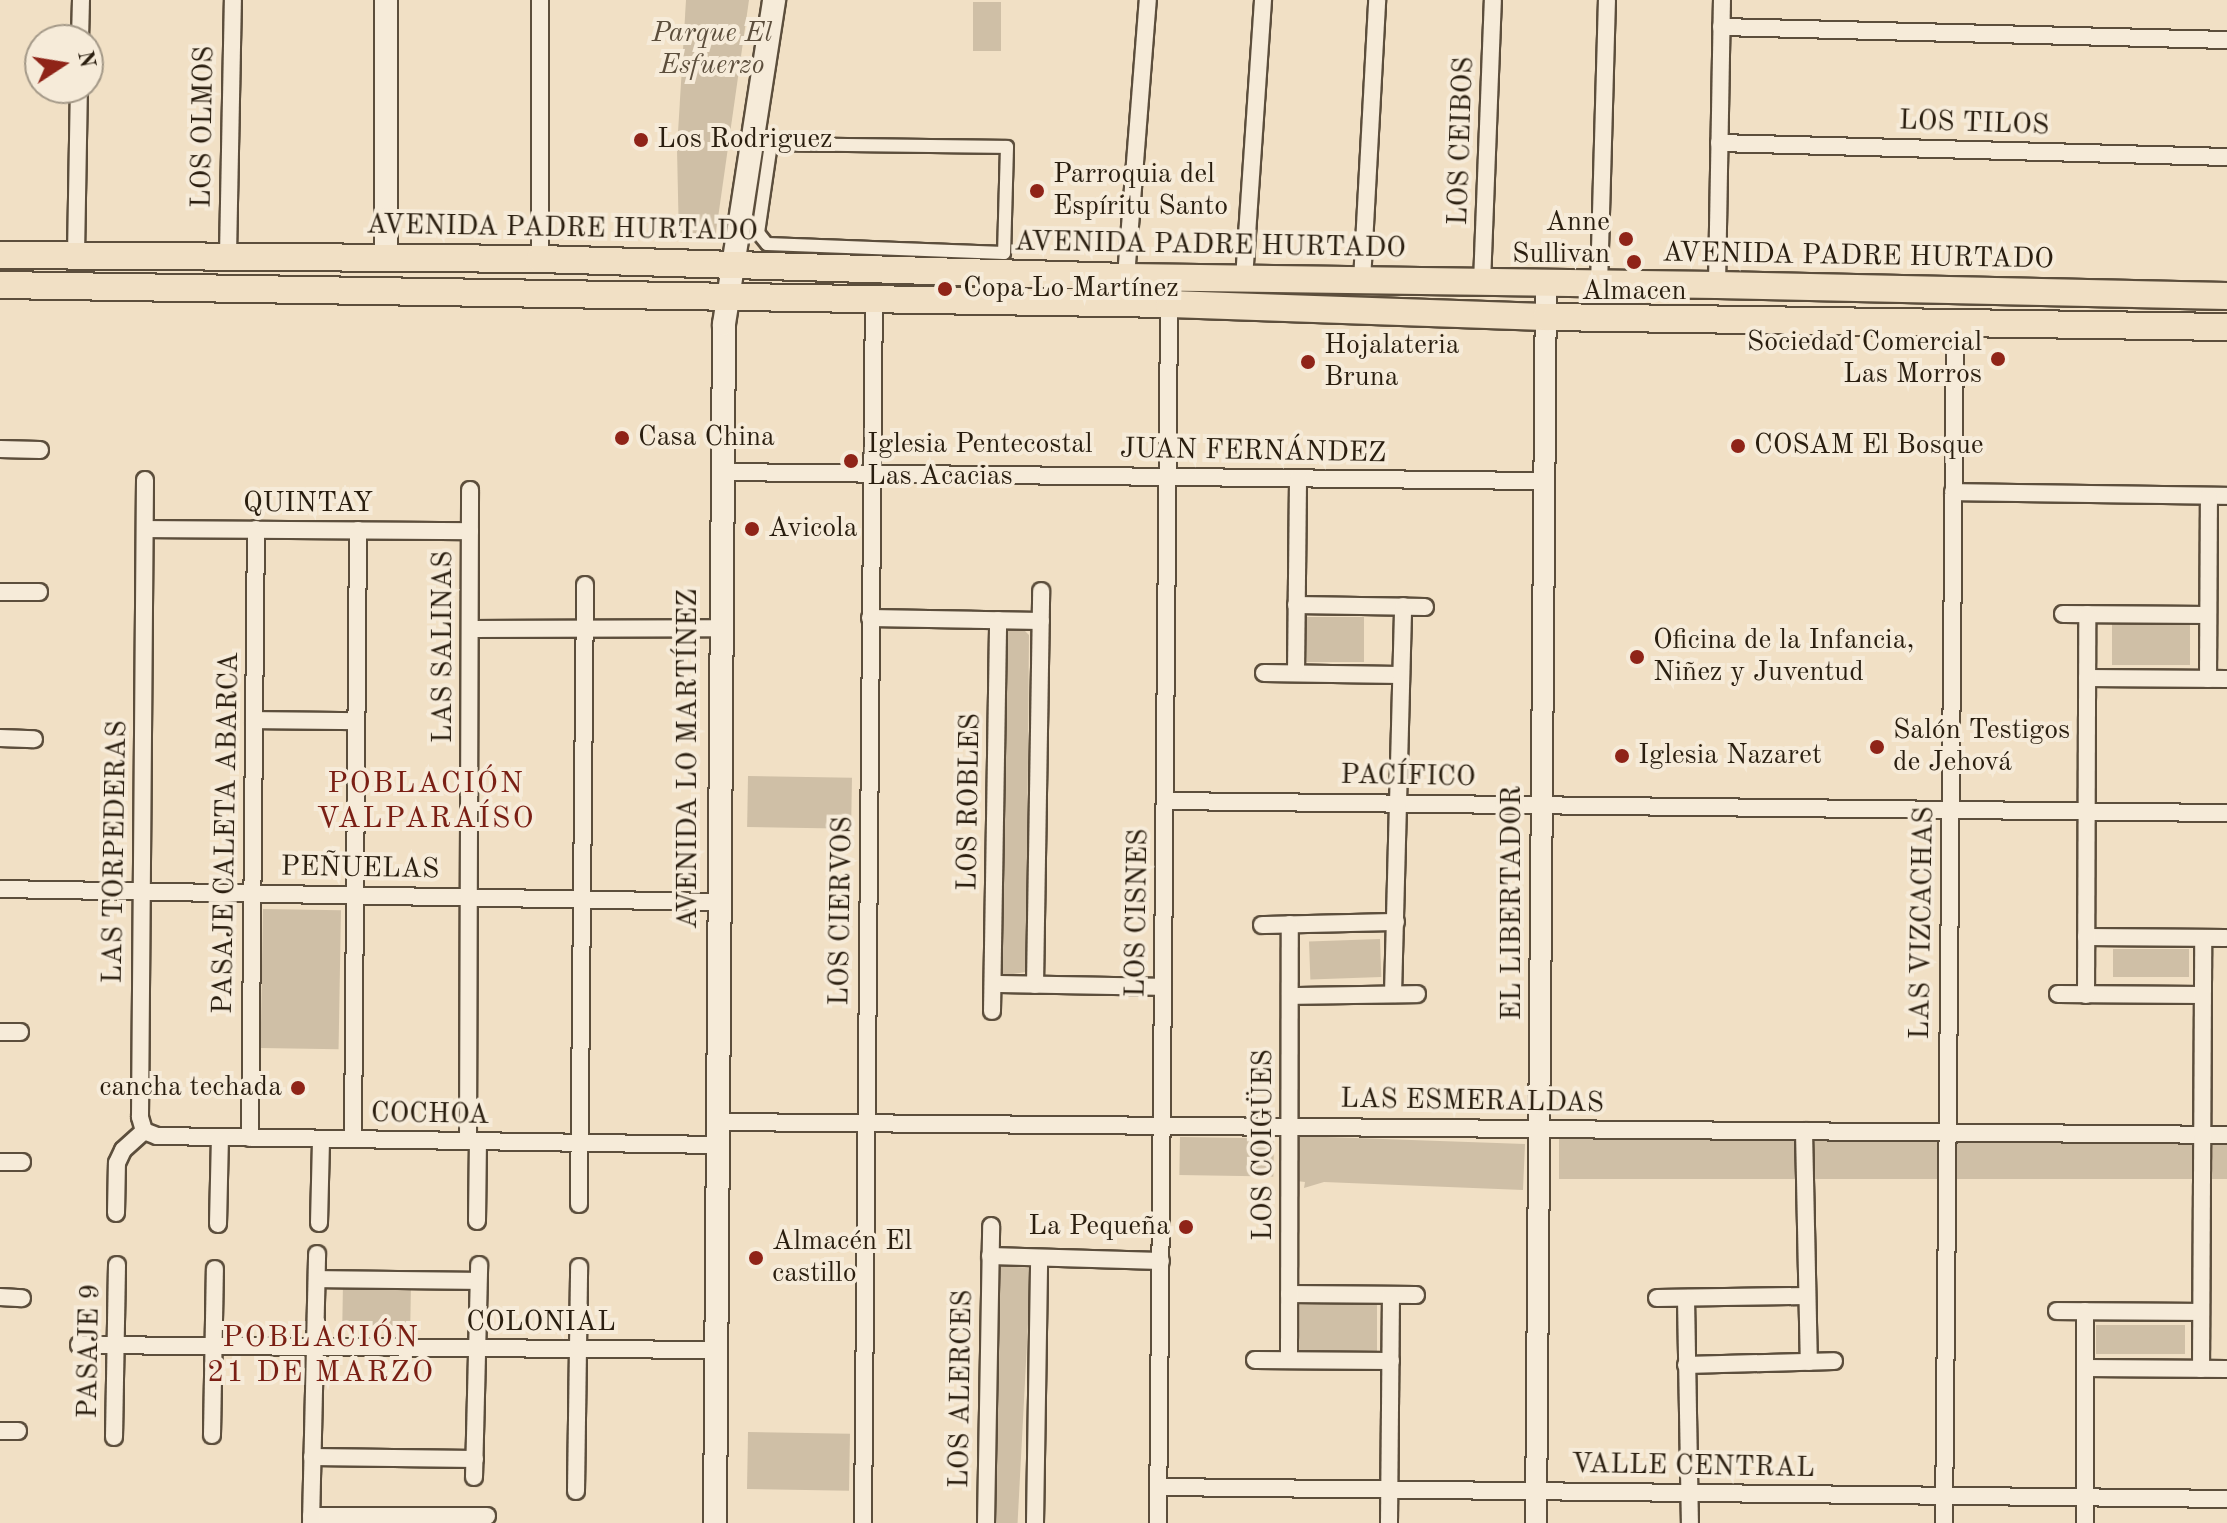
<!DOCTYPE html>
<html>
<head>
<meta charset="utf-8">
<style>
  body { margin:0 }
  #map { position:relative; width:2227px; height:1523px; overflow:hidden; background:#f1e0c5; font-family:"Old Standard TT",serif }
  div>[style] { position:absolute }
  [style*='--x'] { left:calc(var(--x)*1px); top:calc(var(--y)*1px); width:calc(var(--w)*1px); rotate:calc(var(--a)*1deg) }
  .green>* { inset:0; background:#cfbfa6; transform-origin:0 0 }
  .roads { filter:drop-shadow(2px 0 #5c4e3c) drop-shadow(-2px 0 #5c4e3c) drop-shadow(0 2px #5c4e3c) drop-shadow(0 -2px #5c4e3c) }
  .pedestrian>* { height:12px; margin:-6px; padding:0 6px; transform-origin:6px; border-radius:6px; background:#f6ebd9 }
  .minor>* { height:16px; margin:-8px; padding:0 8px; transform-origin:8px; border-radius:8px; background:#f6ebd9 }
  .tertiary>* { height:20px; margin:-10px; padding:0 10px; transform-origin:10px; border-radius:10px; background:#f6ebd9 }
  .secondary>* { height:22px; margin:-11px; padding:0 11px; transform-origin:11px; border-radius:11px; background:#f6ebd9 }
  .primary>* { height:26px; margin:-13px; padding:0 13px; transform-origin:13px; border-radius:13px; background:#f1e0c5 }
  .dots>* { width:22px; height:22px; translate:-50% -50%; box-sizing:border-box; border:4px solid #f6ebd9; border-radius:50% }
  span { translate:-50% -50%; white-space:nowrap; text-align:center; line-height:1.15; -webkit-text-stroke:8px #f6ebd9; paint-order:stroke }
  .park-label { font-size:28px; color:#5c4e3c; font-style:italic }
  .street-label { font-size:28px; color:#2a1e0f }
  .poi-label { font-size:28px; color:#2a1e0f }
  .left { translate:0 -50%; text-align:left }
  .right { translate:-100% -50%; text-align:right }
  .neighbourhood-label { font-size:30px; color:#7a1f14; letter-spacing:2px }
  .north { position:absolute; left:24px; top:24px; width:80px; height:80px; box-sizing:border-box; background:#f6ebd9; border:2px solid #a49988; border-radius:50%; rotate:78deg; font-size:22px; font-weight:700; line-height:32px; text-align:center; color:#2a1e0f }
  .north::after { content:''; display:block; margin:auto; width:28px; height:36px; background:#8f2418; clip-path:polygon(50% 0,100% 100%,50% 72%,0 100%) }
</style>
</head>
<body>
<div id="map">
  <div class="green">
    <i style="clip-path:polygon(686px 0,749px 0,715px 239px,679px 241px,677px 149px)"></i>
    <i style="left:973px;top:2px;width:28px;height:49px"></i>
    <i style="left:1303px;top:617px;width:61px;height:45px"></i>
    <i style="left:2112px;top:624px;width:78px;height:41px"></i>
    <i style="clip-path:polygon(1003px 629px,1024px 630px,1029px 635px,1026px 972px,1000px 976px)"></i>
    <i style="left:748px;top:776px;width:104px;height:51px;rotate:1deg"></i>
    <i style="left:263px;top:909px;width:78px;height:139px;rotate:1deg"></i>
    <i style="left:1380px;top:939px;width:38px;height:71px;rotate:88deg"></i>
    <i style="left:2113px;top:949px;width:76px;height:28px"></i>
    <i style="clip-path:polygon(1298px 1136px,1525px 1144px,1523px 1190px,1324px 1182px,1304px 1188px,1305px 1182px,1296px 1181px)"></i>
    <i style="left:1180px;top:1137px;width:94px;height:38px;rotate:1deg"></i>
    <i style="left:1559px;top:1138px;width:668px;height:41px"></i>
    <i style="left:998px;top:1266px;width:33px;height:257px;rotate:3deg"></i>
    <i style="left:343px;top:1283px;width:68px;height:42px;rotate:1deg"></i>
    <i style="left:1296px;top:1303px;width:81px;height:51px"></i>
    <i style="left:2096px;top:1325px;width:89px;height:29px"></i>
    <i style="left:748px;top:1432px;width:102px;height:57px;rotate:1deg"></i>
  </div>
  <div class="roads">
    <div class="pedestrian">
      <i style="--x:771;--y:144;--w:236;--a:0.7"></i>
      <i style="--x:1007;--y:147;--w:106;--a:91.6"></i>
      <i style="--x:1004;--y:253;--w:237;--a:-177.8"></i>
      <i style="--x:767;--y:244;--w:14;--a:-129"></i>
      <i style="--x:758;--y:233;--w:90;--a:-81.7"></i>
    </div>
    <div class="minor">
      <i style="--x:1721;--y:27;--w:506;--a:1.47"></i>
      <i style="--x:80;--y:40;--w:40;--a:-88.6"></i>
      <i style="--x:1719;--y:143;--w:508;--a:1.58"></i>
      <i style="--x:76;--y:255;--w:167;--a:-89"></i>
      <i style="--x:228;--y:255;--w:255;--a:-88.9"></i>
      <i style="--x:540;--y:259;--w:259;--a:-90"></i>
      <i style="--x:1126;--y:277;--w:278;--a:-85.5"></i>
      <i style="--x:1244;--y:279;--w:280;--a:-86.1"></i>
      <i style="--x:1362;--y:281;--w:281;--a:-86.9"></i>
      <i style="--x:1482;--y:283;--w:283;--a:-87.8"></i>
      <i style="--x:1599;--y:285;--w:285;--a:-88.4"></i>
      <i style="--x:1717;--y:285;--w:285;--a:-89"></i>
      <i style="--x:0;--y:449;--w:40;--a:1.4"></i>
      <i style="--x:721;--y:472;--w:823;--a:0.63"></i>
      <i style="--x:1953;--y:492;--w:274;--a:0.8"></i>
      <i style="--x:146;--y:529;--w:324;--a:0.4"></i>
      <i style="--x:0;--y:592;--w:39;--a:0"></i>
      <i style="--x:1296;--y:605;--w:129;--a:0.9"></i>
      <i style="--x:2063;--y:614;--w:145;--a:0.4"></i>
      <i style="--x:870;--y:618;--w:171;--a:1"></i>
      <i style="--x:470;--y:629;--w:250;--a:-0.2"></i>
      <i style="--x:1264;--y:673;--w:136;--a:0.8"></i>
      <i style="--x:1296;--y:673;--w:195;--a:-89.4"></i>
      <i style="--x:2087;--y:678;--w:140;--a:0.4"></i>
      <i style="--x:2208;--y:679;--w:183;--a:-89.7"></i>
      <i style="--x:254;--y:720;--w:102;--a:0.6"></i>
      <i style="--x:0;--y:738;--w:34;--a:2"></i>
      <i style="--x:1165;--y:801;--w:1062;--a:0.65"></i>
      <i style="--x:0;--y:889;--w:718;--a:1.04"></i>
      <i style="--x:1262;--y:925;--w:134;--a:-1.3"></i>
      <i style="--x:2086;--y:937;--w:140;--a:0.4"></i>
      <i style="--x:993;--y:984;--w:170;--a:1"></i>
      <i style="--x:1035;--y:985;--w:394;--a:-89.1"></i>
      <i style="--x:1393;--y:994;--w:388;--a:-88.5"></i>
      <i style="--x:2058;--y:994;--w:144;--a:0.4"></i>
      <i style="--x:2086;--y:995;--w:381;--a:-89.8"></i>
      <i style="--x:1290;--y:996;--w:127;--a:-0.9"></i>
      <i style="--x:992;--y:1011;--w:391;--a:-89.1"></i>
      <i style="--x:0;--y:1032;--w:20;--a:0"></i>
      <i style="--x:717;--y:1122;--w:1510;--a:0.49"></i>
      <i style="--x:144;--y:1131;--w:15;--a:-106"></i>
      <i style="--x:140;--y:1117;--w:637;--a:-89.55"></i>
      <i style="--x:144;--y:1131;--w:14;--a:21"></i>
      <i style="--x:157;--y:1136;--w:560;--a:0.92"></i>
      <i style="--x:1804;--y:1131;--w:231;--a:88.8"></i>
      <i style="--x:250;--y:1138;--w:609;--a:-89.44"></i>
      <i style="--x:353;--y:1139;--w:609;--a:-89.53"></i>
      <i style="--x:468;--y:1141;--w:651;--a:-89.82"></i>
      <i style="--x:0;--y:1162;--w:22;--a:0"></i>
      <i style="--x:579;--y:1204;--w:619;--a:-89.44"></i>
      <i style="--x:116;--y:1213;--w:50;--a:-88.9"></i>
      <i style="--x:117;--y:1163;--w:14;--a:-65"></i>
      <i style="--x:123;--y:1150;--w:28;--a:-42"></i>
      <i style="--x:477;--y:1221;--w:80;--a:-89.3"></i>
      <i style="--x:319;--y:1223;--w:84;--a:-88.6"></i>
      <i style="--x:218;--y:1224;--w:87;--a:-88.7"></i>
      <i style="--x:990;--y:1256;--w:171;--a:1.7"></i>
      <i style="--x:317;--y:1279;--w:161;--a:0.7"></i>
      <i style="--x:1289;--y:1294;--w:127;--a:0.5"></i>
      <i style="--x:0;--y:1297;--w:22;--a:3"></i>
      <i style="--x:1657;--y:1298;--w:150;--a:-0.8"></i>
      <i style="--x:1686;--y:1298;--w:225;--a:89"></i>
      <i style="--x:2057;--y:1311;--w:144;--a:0.4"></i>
      <i style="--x:79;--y:1345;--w:637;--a:0.45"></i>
      <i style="--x:1255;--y:1360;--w:136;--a:0.4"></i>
      <i style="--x:1289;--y:1360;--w:436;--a:-89.9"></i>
      <i style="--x:1686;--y:1365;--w:148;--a:-1.5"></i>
      <i style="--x:2085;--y:1368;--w:142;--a:0.4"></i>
      <i style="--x:2201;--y:1369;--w:431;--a:-89.7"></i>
      <i style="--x:0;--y:1431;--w:18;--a:0"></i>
      <i style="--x:212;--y:1435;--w:166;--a:-89"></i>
      <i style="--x:114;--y:1437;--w:172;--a:-89"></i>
      <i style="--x:312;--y:1457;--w:163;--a:0.7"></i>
      <i style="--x:474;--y:1477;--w:212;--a:-88.6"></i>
      <i style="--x:1159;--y:1487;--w:1068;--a:0.64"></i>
      <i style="--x:576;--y:1491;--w:224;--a:-89.2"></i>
      <i style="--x:311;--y:1516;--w:176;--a:0"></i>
      <i style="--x:311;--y:1523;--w:269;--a:-88.7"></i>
      <i style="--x:863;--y:1523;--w:1224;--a:-89.49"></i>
      <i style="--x:986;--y:1523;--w:297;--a:-89"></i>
      <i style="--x:1035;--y:1523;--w:265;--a:-89.1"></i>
      <i style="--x:1158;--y:1523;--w:1219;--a:-89.48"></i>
      <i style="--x:1389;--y:1523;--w:228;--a:-89.5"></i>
      <i style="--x:1944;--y:1523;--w:1200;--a:-89.47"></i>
      <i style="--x:2085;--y:1523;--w:212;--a:-90"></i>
    </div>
    <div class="tertiary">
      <i style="--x:1536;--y:1523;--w:1239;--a:-89.54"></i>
    </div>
    <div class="secondary">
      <i style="--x:386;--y:0;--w:257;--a:90"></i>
      <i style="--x:715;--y:1523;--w:1199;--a:-89.57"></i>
      <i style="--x:724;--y:324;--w:328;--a:-81.2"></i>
    </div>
    <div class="primary">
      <i style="--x:0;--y:255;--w:540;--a:0.42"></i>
      <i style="--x:540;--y:259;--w:586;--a:1.76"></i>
      <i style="--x:1126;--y:277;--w:591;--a:0.78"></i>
      <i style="--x:1717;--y:285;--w:510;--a:1.24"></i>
      <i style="--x:0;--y:285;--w:1169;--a:0.93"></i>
      <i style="--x:1169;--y:304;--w:377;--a:2"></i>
      <i style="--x:1546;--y:317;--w:681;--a:0.84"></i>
    </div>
  </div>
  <div class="dots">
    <i style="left:641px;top:140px;background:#8f2418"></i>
    <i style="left:1037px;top:191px;background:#8f2418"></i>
    <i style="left:1626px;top:239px;background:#8f2418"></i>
    <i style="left:1634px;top:262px;background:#8f2418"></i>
    <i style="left:945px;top:289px;background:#8f2418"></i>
    <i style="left:1998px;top:359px;background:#8f2418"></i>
    <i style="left:1308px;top:362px;background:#8f2418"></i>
    <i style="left:622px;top:438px;background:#8f2418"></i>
    <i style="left:1738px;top:446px;background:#8f2418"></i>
    <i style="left:851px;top:461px;background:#8f2418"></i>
    <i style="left:752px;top:529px;background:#8f2418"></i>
    <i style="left:1637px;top:657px;background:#8f2418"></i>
    <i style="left:1877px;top:747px;background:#8f2418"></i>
    <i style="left:1622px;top:756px;background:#8f2418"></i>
    <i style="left:298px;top:1088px;background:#8f2418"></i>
    <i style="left:1186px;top:1227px;background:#8f2418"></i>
    <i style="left:756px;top:1258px;background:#8f2418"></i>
  </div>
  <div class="park-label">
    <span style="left:712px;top:50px">Parque El<br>Esfuerzo</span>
  </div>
  <div class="street-label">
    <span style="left:1974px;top:124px;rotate:2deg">LOS TILOS</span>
    <span style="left:204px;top:127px;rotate:-89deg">LOS OLMOS</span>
    <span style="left:1462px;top:141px;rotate:-88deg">LOS CEIBOS</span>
    <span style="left:562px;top:229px;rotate:1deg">AVENIDA PADRE HURTADO</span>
    <span style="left:1210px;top:246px;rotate:1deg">AVENIDA PADRE HURTADO</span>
    <span style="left:1858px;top:257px;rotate:1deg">AVENIDA PADRE HURTADO</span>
    <span style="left:1253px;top:452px;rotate:1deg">JUAN FERNÁNDEZ</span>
    <span style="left:308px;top:504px">QUINTAY</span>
    <span style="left:444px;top:647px;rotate:-90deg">LAS SALINAS</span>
    <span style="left:689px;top:759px;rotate:-90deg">AVENIDA LO MARTÍNEZ</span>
    <span style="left:1408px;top:777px;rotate:1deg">PACÍFICO</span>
    <span style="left:970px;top:802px;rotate:-89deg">LOS ROBLES</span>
    <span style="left:227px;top:833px;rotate:-89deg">PASAJE CALETA ABARCA</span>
    <span style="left:116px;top:852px;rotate:-89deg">LAS TORPEDERAS</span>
    <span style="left:360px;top:869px;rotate:1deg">PEÑUELAS</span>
    <span style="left:1513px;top:903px;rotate:-90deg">EL LIBERTADOR</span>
    <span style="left:842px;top:911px;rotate:-89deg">LOS CIERVOS</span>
    <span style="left:1138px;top:913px;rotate:-89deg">LOS CISNES</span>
    <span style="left:1923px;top:923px;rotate:-89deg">LAS VIZCACHAS</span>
    <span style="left:1472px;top:1102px;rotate:1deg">LAS ESMERALDAS</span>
    <span style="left:430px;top:1115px;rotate:1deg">COCHOA</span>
    <span style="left:1264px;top:1145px;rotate:-90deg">LOS COIGÜES</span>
    <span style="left:541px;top:1323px">COLONIAL</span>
    <span style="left:90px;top:1351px;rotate:-89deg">PASAJE 9</span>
    <span style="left:962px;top:1389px;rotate:-89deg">LOS ALERCES</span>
    <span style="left:1693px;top:1467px;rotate:1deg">VALLE CENTRAL</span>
  </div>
  <div class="poi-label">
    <span class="left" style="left:657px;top:140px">Los Rodriguez</span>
    <span class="left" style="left:1053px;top:191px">Parroquia del<br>Espíritu Santo</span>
    <span class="right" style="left:1610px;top:239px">Anne<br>Sullivan</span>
    <span class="left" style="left:963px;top:289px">Copa Lo Martínez</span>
    <span style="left:1634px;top:292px">Almacen</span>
    <span class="right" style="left:1982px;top:359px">Sociedad Comercial<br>Las Morros</span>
    <span class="left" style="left:1324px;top:362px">Hojalateria<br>Bruna</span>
    <span class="left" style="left:638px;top:438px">Casa China</span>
    <span class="left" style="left:867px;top:461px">Iglesia Pentecostal<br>Las Acacias</span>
    <span class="left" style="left:1754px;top:446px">COSAM El Bosque</span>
    <span class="left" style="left:768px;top:529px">Avicola</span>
    <span class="left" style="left:1653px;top:657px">Oficina de la Infancia,<br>Niñez y Juventud</span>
    <span class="left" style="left:1893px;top:747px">Salón Testigos<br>de Jehová</span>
    <span class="left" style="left:1638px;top:756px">Iglesia Nazaret</span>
    <span class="right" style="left:282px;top:1088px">cancha techada</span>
    <span class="right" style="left:1170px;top:1227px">La Pequeña</span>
    <span class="left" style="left:772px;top:1258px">Almacén El<br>castillo</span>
  </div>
  <div class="neighbourhood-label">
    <span style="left:426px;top:801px">POBLACIÓN<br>VALPARAÍSO</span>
    <span style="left:321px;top:1355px">POBLACIÓN<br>21 DE MARZO</span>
  </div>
  <div class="north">N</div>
</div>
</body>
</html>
